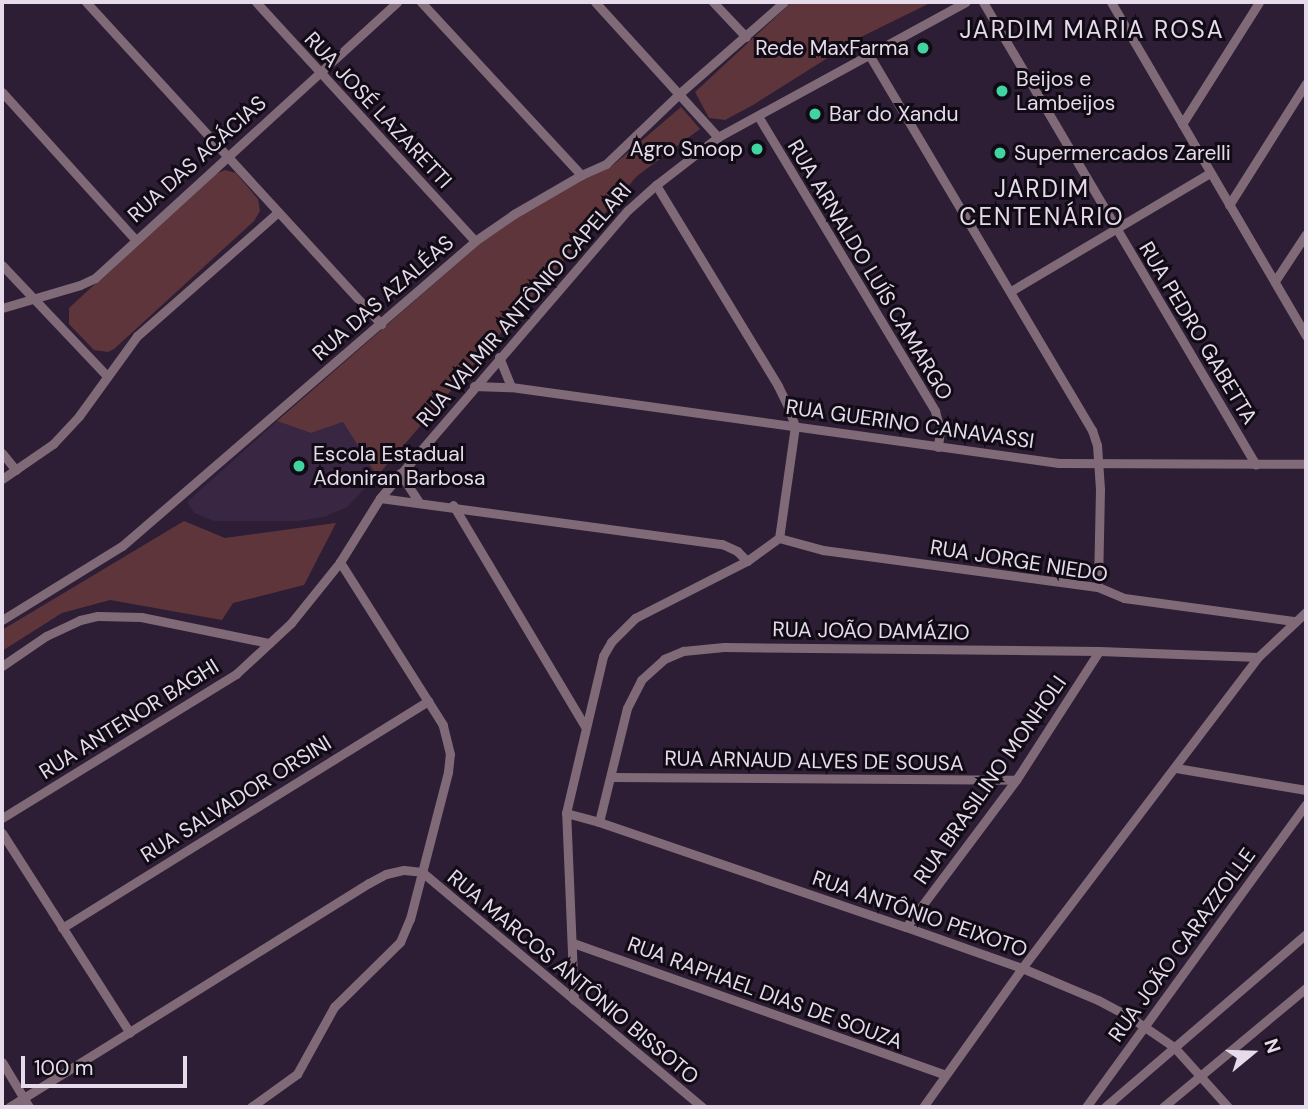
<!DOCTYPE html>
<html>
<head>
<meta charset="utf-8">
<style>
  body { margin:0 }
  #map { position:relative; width:1308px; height:1109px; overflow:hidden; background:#2d1e35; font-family:"DM Sans",sans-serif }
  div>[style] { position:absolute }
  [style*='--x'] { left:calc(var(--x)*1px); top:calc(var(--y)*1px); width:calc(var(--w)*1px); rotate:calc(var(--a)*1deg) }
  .built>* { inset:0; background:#382642 }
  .green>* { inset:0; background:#5e353b }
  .minor>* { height:9px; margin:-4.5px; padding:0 4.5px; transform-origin:4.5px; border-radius:4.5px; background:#816a78 }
  .dots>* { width:19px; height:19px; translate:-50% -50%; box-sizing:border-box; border:4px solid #110b15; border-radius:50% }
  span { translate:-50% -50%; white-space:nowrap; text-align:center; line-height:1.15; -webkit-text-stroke:6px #110b15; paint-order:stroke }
  .poi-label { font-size:21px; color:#e5dbeb }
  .right { translate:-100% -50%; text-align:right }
  .left { translate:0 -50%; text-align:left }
  .street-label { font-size:21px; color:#e5dbeb }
  .quarter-label { font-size:24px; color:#e5dbeb; letter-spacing:2px }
  .frame { position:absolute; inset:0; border:4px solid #e5dbeb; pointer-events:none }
  .north { position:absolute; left:1217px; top:1018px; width:70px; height:70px; -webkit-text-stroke:5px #110b15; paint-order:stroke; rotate:71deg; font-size:19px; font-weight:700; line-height:28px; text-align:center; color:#e5dbeb }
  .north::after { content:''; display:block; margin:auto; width:24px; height:32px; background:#e5dbeb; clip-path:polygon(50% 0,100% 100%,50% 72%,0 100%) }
  .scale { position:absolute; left:21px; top:1056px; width:166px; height:32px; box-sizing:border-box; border:4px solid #e5dbeb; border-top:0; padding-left:9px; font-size:21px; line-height:24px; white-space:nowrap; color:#e5dbeb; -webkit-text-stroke:5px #110b15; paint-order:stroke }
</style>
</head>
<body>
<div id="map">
  <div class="built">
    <i style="clip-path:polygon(277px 421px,311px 433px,343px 422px,377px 476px,347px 507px,324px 517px,298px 521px,214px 521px,194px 513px,187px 502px)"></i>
  </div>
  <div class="green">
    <i style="clip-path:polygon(792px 2px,932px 2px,861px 37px,753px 105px,725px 120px,709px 118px,695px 92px)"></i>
    <i style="clip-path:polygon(681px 107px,700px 129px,637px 176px,377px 476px,343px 422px,311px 433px,277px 421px,514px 214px,582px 177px,612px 166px)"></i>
    <i style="clip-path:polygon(225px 170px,236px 173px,258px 199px,260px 211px,254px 221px,114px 349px,108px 352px,94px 350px,69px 324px,69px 308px,213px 175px)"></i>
    <i style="clip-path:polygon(184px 521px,225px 538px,336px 523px,304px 585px,233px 603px,222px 620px,110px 600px,62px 613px,2px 651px,2px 630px)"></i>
  </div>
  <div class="minor">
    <i style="--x:86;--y:2;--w:437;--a:47.5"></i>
    <i style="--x:256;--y:2;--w:324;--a:47.5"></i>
    <i style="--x:421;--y:2;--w:236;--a:47.2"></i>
    <i style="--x:595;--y:2;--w:183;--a:47.7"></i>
    <i style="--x:713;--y:2;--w:48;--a:46.7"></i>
    <i style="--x:983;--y:2;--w:537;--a:59.48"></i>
    <i style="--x:1111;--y:2;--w:387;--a:59.7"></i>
    <i style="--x:868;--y:53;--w:439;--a:59.3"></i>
    <i style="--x:1092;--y:430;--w:16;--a:72"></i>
    <i style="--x:1097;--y:445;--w:44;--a:86.1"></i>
    <i style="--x:1100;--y:489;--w:98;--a:91.2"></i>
    <i style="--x:2;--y:92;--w:198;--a:47.9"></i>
    <i style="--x:758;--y:116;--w:344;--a:59"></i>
    <i style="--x:935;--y:411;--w:20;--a:75"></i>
    <i style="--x:940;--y:430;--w:17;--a:97"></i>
    <i style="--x:1182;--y:124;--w:144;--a:-57.7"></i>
    <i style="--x:656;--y:185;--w:235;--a:58.7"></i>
    <i style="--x:778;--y:386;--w:25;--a:64"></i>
    <i style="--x:789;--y:409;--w:18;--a:71"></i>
    <i style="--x:795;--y:426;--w:113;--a:98.1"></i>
    <i style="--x:1229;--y:205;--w:144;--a:-57.7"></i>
    <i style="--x:2;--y:265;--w:153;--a:46.6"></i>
    <i style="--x:1275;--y:281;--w:56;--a:-56.6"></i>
    <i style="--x:1011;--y:291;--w:231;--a:-30.7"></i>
    <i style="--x:2;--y:308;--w:81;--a:-16.4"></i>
    <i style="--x:80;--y:285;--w:17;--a:-25"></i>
    <i style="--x:95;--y:278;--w:409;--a:-42.4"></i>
    <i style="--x:499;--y:357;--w:32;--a:68"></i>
    <i style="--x:474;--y:386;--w:37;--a:2"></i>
    <i style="--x:511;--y:387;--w:553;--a:7.9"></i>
    <i style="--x:1059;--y:463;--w:247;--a:0.2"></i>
    <i style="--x:2;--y:453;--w:22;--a:51"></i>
    <i style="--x:400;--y:473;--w:33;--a:57"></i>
    <i style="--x:2;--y:479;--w:62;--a:-34.5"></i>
    <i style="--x:53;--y:444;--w:38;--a:-47"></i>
    <i style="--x:79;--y:416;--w:99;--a:-54.1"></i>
    <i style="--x:137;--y:336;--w:188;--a:-41.3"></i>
    <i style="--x:380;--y:498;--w:345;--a:7.7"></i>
    <i style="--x:722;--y:544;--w:17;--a:25"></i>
    <i style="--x:737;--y:551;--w:14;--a:45"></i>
    <i style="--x:453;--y:505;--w:257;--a:59.2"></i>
    <i style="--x:779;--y:538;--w:46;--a:15.3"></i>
    <i style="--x:823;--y:550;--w:277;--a:7.7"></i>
    <i style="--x:1098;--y:587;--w:28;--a:23"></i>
    <i style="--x:1124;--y:598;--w:173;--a:7.7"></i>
    <i style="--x:2;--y:620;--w:141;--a:-31.7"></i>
    <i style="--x:122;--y:546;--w:467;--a:-40.8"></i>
    <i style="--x:475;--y:241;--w:47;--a:-34.7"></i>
    <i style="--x:514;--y:214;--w:78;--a:-30.2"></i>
    <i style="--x:581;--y:175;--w:27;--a:-24"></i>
    <i style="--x:606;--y:164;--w:103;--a:-43.8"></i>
    <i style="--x:680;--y:93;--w:138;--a:-41.2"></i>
    <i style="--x:2;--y:666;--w:53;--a:-34.3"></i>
    <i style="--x:46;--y:636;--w:38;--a:-25"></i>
    <i style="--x:80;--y:620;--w:18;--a:-13"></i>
    <i style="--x:98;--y:616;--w:43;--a:1.3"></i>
    <i style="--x:141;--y:617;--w:131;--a:11.5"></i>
    <i style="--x:1176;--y:768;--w:132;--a:9.6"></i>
    <i style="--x:611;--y:777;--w:405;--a:0.4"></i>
    <i style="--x:566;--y:813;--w:34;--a:15"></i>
    <i style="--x:599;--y:822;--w:324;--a:18.9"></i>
    <i style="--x:906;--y:927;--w:123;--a:19.5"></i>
    <i style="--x:1022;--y:968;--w:82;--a:22.8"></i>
    <i style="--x:1098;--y:1000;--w:36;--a:28"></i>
    <i style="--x:1130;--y:1017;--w:53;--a:34.3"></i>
    <i style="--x:1174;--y:1047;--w:81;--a:48"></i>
    <i style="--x:2;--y:818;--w:275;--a:-31.6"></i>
    <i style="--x:236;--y:674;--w:75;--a:-42.8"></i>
    <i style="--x:291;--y:623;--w:78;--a:-51.2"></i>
    <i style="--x:340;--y:562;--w:75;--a:-58"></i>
    <i style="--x:380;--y:498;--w:380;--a:-49.3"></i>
    <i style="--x:628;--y:210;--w:38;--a:-42"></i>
    <i style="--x:656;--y:185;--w:78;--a:-37.7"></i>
    <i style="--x:718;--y:137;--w:282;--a:-28.6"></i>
    <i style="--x:599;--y:822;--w:117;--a:-76.2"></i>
    <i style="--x:627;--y:708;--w:31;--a:-63"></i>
    <i style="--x:641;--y:680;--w:31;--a:-42"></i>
    <i style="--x:664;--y:659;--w:21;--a:-23"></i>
    <i style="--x:683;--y:651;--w:41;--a:-5.6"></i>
    <i style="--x:724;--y:647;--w:375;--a:0.6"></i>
    <i style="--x:1099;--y:651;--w:159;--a:2.2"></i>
    <i style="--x:2;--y:833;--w:237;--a:57.4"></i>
    <i style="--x:422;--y:872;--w:366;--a:40"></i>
    <i style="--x:906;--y:927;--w:184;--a:-53.2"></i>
    <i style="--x:1016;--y:780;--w:153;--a:-57.2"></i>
    <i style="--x:62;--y:928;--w:431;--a:-31.8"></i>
    <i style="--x:573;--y:943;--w:395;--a:19.5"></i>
    <i style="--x:574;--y:1000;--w:187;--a:-92.4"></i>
    <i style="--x:566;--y:813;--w:161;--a:-76.7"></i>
    <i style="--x:603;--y:656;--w:16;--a:-60"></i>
    <i style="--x:611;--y:642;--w:34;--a:-45"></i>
    <i style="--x:635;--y:618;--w:126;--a:-27"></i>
    <i style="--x:747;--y:561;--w:39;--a:-36"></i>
    <i style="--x:2;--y:1062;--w:52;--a:59"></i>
    <i style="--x:9;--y:1107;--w:424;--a:-31.9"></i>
    <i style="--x:369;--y:883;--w:19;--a:-28"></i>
    <i style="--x:386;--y:874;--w:18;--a:-13"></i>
    <i style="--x:404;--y:870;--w:18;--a:6"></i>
    <i style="--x:251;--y:1107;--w:57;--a:-35.7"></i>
    <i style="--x:297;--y:1074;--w:77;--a:-61.1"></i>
    <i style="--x:334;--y:1007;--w:93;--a:-44.6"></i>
    <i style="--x:400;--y:942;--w:25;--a:-67"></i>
    <i style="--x:410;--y:919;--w:152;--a:-75.5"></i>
    <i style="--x:448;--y:772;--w:18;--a:-84"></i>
    <i style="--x:450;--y:754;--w:30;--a:-104"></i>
    <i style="--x:443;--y:725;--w:193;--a:-122.3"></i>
    <i style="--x:923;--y:1107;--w:171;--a:-54.5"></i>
    <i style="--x:1022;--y:968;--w:390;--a:-52.8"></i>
    <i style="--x:1258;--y:657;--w:66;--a:-43.2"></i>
    <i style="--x:1086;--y:1107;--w:374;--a:-54"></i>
    <i style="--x:1105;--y:1107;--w:265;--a:-40.7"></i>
    <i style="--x:1163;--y:1107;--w:186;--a:-39.8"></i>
  </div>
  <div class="dots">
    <i style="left:923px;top:48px;background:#41d4a1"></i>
    <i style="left:1002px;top:91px;background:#41d4a1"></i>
    <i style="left:815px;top:114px;background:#41d4a1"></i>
    <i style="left:757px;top:149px;background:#41d4a1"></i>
    <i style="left:1000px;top:153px;background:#41d4a1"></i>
    <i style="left:299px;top:466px;background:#41d4a1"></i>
  </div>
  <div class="poi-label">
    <span class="right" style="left:909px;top:48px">Rede MaxFarma</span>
    <span class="left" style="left:1016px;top:91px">Beijos e<br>Lambeijos</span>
    <span class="left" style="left:829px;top:114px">Bar do Xandu</span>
    <span class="right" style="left:743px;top:149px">Agro Snoop</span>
    <span class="left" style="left:1014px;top:153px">Supermercados Zarelli</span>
    <span class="left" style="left:313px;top:466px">Escola Estadual<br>Adoniran Barbosa</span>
  </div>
  <div class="street-label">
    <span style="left:378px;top:110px;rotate:47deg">RUA JOSÉ LAZARETTI</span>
    <span style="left:197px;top:159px;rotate:-42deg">RUA DAS ACÁCIAS</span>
    <span style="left:870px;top:270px;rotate:59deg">RUA ARNALDO LUÍS CAMARGO</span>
    <span style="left:383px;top:298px;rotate:-41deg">RUA DAS AZALÉAS</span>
    <span style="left:524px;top:305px;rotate:-49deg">RUA VALMIR ANTÔNIO CAPELARI</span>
    <span style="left:1198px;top:333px;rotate:59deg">RUA PEDRO GABETTA</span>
    <span style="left:910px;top:424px;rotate:8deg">RUA GUERINO CANAVASSI</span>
    <span style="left:1019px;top:561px;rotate:9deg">RUA JORGE NIEDO</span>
    <span style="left:871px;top:631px;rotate:1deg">RUA JOÃO DAMÁZIO</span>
    <span style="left:129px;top:719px;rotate:-32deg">RUA ANTENOR BAGHI</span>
    <span style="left:814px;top:761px;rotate:1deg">RUA ARNAUD ALVES DE SOUSA</span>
    <span style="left:990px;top:780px;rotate:-55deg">RUA BRASILINO MONHOLI</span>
    <span style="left:236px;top:799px;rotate:-32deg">RUA SALVADOR ORSINI</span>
    <span style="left:920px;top:914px;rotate:19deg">RUA ANTÔNIO PEIXOTO</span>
    <span style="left:1182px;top:945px;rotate:-54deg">RUA JOÃO CARAZZOLLE</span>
    <span style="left:573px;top:977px;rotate:40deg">RUA MARCOS ANTÔNIO BISSOTO</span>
    <span style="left:765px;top:993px;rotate:20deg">RUA RAPHAEL DIAS DE SOUZA</span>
  </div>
  <div class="quarter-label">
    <span style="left:1092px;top:30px">JARDIM MARIA ROSA</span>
    <span style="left:1042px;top:203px">JARDIM<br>CENTENÁRIO</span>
  </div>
  <div class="frame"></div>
  <div class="north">N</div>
  <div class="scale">100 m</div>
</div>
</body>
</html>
